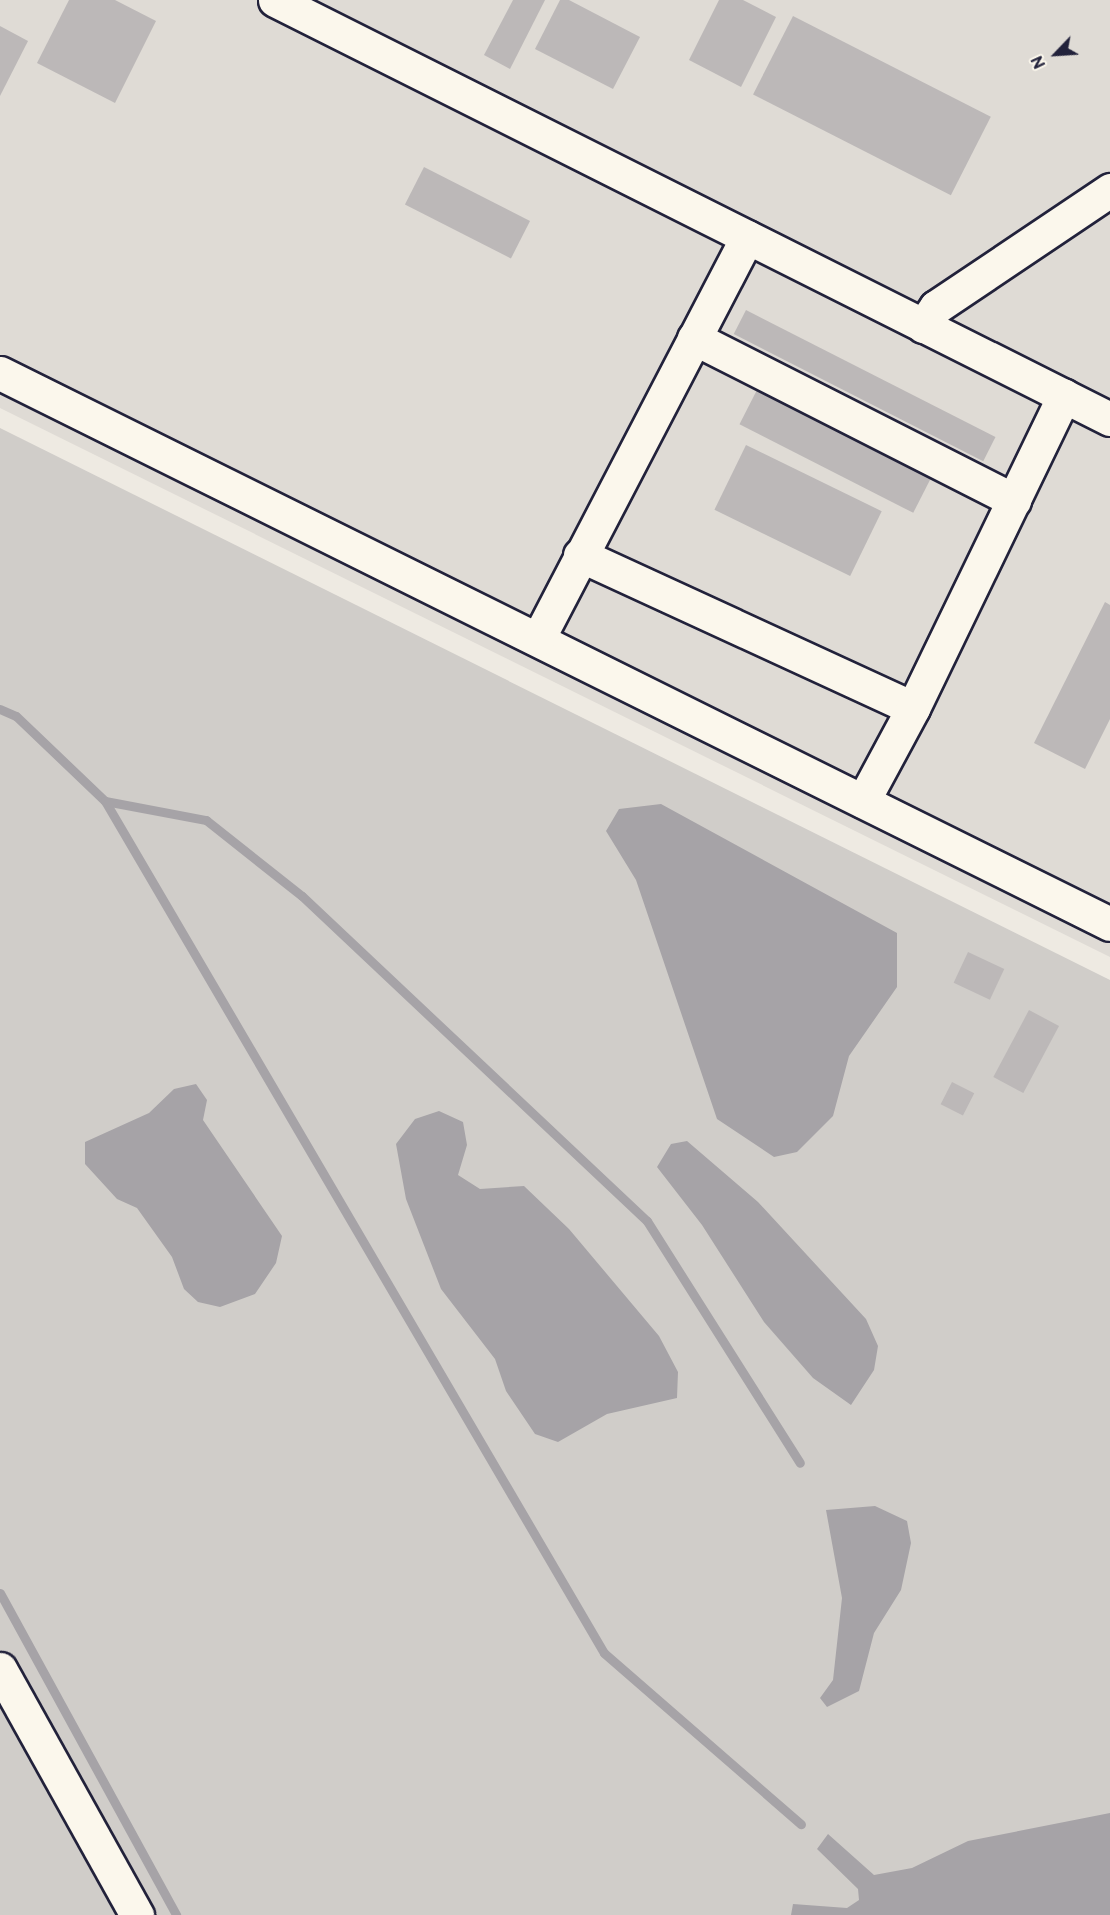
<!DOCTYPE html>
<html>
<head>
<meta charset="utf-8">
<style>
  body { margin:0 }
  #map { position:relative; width:1110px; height:1915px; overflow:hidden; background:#eeeae2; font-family:"Balsamiq Sans",sans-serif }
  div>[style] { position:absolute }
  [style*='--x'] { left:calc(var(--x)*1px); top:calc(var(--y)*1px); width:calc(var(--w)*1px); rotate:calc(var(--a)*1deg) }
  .built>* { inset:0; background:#dfdbd5 }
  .green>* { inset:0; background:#d0cdc9 }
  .water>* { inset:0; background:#a6a3a7 }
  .stream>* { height:9px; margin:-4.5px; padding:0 4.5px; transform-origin:4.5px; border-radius:4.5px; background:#a6a3a7 }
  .building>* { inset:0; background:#bcb8b8; transform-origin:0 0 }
  .roads { filter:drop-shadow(2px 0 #22223b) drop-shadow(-2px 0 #22223b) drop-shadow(0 2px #22223b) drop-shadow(0 -2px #22223b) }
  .minor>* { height:33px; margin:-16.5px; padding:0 16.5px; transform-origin:16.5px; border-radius:16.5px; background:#fbf7ec }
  span { translate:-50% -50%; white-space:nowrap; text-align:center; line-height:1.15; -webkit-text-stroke:4.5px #fbf7ec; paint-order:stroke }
  .north { position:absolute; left:1026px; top:24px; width:60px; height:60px; -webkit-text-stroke:4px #fbf7ec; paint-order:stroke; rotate:245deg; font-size:16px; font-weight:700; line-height:24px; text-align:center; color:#22223b }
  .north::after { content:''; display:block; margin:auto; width:21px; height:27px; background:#22223b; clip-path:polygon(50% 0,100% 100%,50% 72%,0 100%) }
</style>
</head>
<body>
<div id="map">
  <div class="built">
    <i style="clip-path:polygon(0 0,1110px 0,1110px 957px,0 408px)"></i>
  </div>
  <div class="green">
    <i style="clip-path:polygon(0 428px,1110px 980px,1110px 1915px,0 1915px)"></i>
  </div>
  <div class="water">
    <i style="clip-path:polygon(661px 804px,897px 933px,897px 987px,849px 1056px,833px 1116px,797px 1152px,774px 1157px,717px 1119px,636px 880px,606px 831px,619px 809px)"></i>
    <i style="clip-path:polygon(196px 1084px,207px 1100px,203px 1120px,282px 1236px,276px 1263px,255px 1294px,220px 1307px,198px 1302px,184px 1289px,172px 1257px,137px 1208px,117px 1199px,85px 1164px,85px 1142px,149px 1113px,174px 1089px)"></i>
    <i style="clip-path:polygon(439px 1111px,463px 1122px,467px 1145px,458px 1175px,480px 1189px,524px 1186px,569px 1229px,659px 1336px,678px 1372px,677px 1398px,607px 1414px,558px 1442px,535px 1434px,506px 1391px,495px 1359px,441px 1289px,406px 1199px,396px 1144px,415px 1119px)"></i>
    <i style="clip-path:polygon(687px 1141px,758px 1202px,866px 1319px,878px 1346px,874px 1370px,851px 1405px,813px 1378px,764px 1322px,702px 1225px,657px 1167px,671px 1144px)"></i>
    <i style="clip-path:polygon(875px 1506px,907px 1521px,911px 1543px,901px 1590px,874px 1633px,859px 1691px,827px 1707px,820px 1698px,833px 1680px,842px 1598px,826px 1510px)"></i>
    <i style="clip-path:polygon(1110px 1813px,1110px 1915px,791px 1915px,793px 1904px,847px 1908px,859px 1900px,858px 1889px,817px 1849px,828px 1834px,874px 1875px,912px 1868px,968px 1841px)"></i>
  </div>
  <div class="stream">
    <i style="--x:0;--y:709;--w:17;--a:24"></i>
    <i style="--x:16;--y:716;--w:123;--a:43.7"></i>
    <i style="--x:105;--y:801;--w:987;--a:59.64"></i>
    <i style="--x:604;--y:1653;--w:261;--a:41"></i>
    <i style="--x:105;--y:801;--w:103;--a:10.7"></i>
    <i style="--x:206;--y:820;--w:122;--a:38.4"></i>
    <i style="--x:302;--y:896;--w:474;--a:43.3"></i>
    <i style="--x:647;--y:1221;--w:286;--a:57.7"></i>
    <i style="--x:0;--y:1593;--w:367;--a:61.3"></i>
  </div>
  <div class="building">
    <i style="clip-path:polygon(69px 0,115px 0,156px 21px,115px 103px,37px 63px)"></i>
    <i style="clip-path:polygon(513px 0,545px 0,510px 69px,484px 55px)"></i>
    <i style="clip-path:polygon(560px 0,569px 0,640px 37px,613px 89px,535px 49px)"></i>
    <i style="clip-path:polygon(719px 0,743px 0,776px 17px,741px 87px,689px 60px)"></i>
    <i style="left:793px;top:16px;width:222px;height:88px;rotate:27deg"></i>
    <i style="clip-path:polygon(0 26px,28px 41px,0 96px)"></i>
    <i style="left:424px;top:167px;width:119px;height:42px;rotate:27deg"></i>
    <i style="left:746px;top:310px;width:280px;height:27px;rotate:27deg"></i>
    <i style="left:759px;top:386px;width:195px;height:43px;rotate:27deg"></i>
    <i style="left:746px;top:445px;width:151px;height:72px;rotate:26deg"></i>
    <i style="clip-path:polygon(1105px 602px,1110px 605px,1110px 719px,1085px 769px,1034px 743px)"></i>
    <i style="left:968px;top:952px;width:40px;height:34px;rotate:25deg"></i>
    <i style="left:1029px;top:1010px;width:34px;height:76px;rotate:28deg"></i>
    <i style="left:952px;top:1082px;width:25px;height:25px;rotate:27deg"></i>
  </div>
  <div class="roads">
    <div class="minor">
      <i style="--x:275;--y:0;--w:934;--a:26.65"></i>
      <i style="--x:923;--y:326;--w:23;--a:-56"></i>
      <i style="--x:936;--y:307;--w:210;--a:-33.9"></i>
      <i style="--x:694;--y:338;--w:359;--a:26.9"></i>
      <i style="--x:0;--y:373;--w:1239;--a:26.4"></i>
      <i style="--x:580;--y:555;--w:366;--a:24.7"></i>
      <i style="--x:538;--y:639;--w:453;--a:-62.5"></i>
      <i style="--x:863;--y:801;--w:106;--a:-61.7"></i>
      <i style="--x:913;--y:708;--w:347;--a:-64.2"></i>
      <i style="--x:0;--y:1669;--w:282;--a:60.9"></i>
    </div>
  </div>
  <div class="north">N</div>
</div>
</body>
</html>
